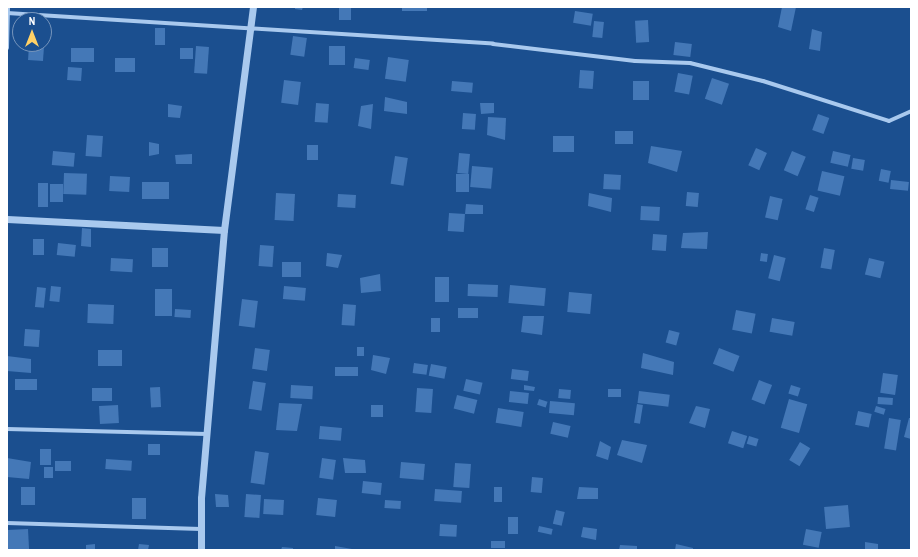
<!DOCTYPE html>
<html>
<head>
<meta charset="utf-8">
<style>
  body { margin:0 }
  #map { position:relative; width:918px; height:557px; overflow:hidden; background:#1b4f8f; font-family:"Archivo Narrow",sans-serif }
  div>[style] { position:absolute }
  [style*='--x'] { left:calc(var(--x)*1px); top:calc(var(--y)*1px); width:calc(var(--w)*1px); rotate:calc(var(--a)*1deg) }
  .building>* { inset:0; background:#4478b7; transform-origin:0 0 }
  .minor>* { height:4px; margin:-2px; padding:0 2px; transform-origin:2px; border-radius:2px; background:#a9c9ee }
  .tertiary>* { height:7px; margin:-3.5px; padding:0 3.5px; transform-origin:3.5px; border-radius:3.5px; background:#a9c9ee }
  span { translate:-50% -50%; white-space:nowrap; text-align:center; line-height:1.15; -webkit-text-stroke:3px #1b4f8f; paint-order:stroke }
  .frame { position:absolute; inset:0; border:8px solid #fff; pointer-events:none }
  .north { position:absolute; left:12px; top:12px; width:40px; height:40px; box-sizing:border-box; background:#1b4f8f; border:1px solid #7695bc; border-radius:50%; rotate:0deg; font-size:11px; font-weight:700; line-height:16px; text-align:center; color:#fff }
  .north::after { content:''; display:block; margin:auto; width:14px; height:18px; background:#ffd166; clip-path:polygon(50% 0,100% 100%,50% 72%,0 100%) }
</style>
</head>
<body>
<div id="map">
  <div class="building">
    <i style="clip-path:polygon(295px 7px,303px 7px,302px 10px,295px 9px)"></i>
    <i style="left:339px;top:7px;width:12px;height:13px"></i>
    <i style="left:402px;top:7px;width:25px;height:4px"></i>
    <i style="clip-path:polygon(782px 7px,796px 7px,791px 31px,778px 27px)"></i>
    <i style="left:575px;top:11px;width:18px;height:12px;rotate:9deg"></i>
    <i style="left:648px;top:20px;width:22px;height:13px;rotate:87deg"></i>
    <i style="left:594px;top:21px;width:10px;height:16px;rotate:6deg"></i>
    <i style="left:155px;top:28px;width:10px;height:17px"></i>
    <i style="clip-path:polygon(812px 29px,822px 32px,820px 51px,809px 49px)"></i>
    <i style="left:293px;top:36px;width:14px;height:19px;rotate:8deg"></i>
    <i style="left:675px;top:42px;width:17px;height:13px;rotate:7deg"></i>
    <i style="left:29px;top:46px;width:15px;height:14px;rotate:4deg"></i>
    <i style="left:196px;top:46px;width:13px;height:27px;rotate:4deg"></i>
    <i style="left:329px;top:46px;width:16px;height:19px"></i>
    <i style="left:71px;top:48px;width:23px;height:14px"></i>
    <i style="left:180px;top:48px;width:13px;height:11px"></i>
    <i style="left:388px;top:57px;width:21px;height:22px;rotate:8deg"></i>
    <i style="left:115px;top:58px;width:20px;height:14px"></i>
    <i style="left:355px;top:58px;width:15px;height:10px;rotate:8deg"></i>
    <i style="left:68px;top:67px;width:14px;height:13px;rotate:4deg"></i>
    <i style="left:580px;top:70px;width:14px;height:18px;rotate:4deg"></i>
    <i style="left:678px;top:73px;width:15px;height:19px;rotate:11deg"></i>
    <i style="left:712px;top:78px;width:18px;height:22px;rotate:19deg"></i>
    <i style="left:284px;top:80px;width:17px;height:23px;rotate:7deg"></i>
    <i style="left:452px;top:81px;width:21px;height:10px;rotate:5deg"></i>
    <i style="left:633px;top:81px;width:16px;height:19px"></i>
    <i style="clip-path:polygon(385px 97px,407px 102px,407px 114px,384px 111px)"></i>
    <i style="left:316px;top:103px;width:13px;height:19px;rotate:4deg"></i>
    <i style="clip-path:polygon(480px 103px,494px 103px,494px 113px,481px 114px)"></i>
    <i style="clip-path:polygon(168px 104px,182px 106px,180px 118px,168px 117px)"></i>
    <i style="clip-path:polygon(373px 104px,371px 129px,358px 126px,361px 106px)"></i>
    <i style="left:463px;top:113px;width:13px;height:16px;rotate:4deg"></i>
    <i style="left:818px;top:114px;width:12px;height:17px;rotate:20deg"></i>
    <i style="clip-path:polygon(488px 117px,506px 118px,505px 140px,487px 135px)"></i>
    <i style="left:615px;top:131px;width:18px;height:13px"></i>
    <i style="left:87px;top:135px;width:16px;height:21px;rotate:4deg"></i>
    <i style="left:553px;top:136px;width:21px;height:16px"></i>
    <i style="clip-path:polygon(149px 142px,159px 144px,159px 154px,149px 156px)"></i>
    <i style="left:307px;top:145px;width:11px;height:15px"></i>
    <i style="clip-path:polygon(651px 146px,682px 151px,677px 172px,648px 163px)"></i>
    <i style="left:756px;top:148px;width:12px;height:19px;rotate:24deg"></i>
    <i style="left:53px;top:151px;width:22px;height:14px;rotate:5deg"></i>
    <i style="left:792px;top:151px;width:15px;height:21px;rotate:23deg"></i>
    <i style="left:833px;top:151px;width:18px;height:12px;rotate:13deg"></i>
    <i style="left:459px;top:153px;width:11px;height:20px;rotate:5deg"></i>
    <i style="clip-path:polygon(192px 154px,192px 164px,176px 164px,175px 155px)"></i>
    <i style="left:395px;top:156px;width:13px;height:28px;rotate:9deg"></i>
    <i style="left:853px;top:158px;width:12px;height:11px;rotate:9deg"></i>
    <i style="left:472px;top:166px;width:21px;height:21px;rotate:5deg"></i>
    <i style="left:881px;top:169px;width:10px;height:12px;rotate:11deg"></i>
    <i style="left:822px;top:171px;width:23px;height:20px;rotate:13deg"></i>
    <i style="left:64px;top:173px;width:23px;height:21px;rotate:2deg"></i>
    <i style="left:456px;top:174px;width:13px;height:18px"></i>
    <i style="left:604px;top:174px;width:17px;height:15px;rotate:3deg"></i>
    <i style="left:110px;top:176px;width:20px;height:15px;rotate:3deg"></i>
    <i style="left:891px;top:180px;width:18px;height:9px;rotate:6deg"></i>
    <i style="left:142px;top:182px;width:27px;height:17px"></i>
    <i style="left:38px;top:183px;width:10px;height:24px"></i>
    <i style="left:50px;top:184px;width:13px;height:18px"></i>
    <i style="left:687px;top:192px;width:12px;height:14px;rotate:5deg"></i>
    <i style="left:276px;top:193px;width:19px;height:27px;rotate:3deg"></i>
    <i style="clip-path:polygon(589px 193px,612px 198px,611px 212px,588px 206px)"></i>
    <i style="left:338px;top:194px;width:18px;height:13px;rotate:3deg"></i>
    <i style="left:810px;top:195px;width:9px;height:15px;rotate:18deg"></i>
    <i style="left:770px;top:196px;width:13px;height:22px;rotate:13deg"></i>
    <i style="clip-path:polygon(466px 204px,483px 205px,483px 214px,465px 214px)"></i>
    <i style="left:641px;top:206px;width:19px;height:14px;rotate:3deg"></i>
    <i style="left:449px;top:213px;width:16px;height:18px;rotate:4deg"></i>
    <i style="clip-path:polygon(82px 228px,91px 229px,91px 247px,81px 246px)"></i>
    <i style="clip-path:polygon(708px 232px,707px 249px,681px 248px,683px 233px)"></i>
    <i style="left:653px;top:234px;width:14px;height:16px;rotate:4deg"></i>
    <i style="left:33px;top:239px;width:11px;height:16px"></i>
    <i style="left:58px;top:243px;width:18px;height:12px;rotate:6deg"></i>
    <i style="left:260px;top:245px;width:14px;height:21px;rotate:4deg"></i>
    <i style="left:152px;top:248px;width:16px;height:19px"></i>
    <i style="left:824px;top:248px;width:11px;height:20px;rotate:10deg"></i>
    <i style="clip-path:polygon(327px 253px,342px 255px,338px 268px,326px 266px)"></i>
    <i style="left:761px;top:253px;width:7px;height:8px;rotate:8deg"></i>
    <i style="left:774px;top:255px;width:12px;height:24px;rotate:14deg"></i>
    <i style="left:111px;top:258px;width:22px;height:13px;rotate:3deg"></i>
    <i style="left:869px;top:258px;width:16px;height:17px;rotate:14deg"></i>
    <i style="left:301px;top:262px;width:15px;height:19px;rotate:90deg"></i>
    <i style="clip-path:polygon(380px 274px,381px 291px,361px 293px,360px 278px)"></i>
    <i style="left:435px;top:277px;width:14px;height:25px"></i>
    <i style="left:468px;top:284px;width:30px;height:12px;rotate:2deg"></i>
    <i style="left:510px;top:285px;width:36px;height:18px;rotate:5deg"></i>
    <i style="left:51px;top:286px;width:10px;height:15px;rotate:6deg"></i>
    <i style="left:284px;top:286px;width:22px;height:13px;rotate:5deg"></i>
    <i style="left:37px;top:287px;width:9px;height:20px;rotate:6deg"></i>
    <i style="left:155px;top:289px;width:17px;height:27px"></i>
    <i style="left:569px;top:292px;width:23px;height:20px;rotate:5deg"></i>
    <i style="left:242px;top:299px;width:16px;height:27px;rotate:7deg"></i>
    <i style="left:88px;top:304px;width:26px;height:19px;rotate:2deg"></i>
    <i style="left:343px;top:304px;width:13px;height:21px;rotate:4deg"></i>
    <i style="left:458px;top:308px;width:20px;height:10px"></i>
    <i style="left:175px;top:309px;width:16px;height:8px;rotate:4deg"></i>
    <i style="left:736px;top:310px;width:20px;height:20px;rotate:11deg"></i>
    <i style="clip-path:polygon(523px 316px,544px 316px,542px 335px,521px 332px)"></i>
    <i style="left:431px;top:318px;width:9px;height:14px"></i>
    <i style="left:772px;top:318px;width:23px;height:14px;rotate:10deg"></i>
    <i style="left:25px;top:329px;width:15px;height:17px;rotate:4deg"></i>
    <i style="left:669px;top:330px;width:11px;height:13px;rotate:15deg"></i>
    <i style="left:357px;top:347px;width:7px;height:9px"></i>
    <i style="left:255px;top:348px;width:15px;height:21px;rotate:8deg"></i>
    <i style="left:719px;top:348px;width:22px;height:17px;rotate:21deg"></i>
    <i style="left:98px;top:350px;width:24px;height:16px"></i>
    <i style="clip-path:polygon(643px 353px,674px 362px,673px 375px,641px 368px)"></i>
    <i style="clip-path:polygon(373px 355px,390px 358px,386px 374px,371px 370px)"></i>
    <i style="clip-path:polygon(7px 356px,31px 359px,31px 373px,7px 371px)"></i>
    <i style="left:414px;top:363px;width:14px;height:10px;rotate:8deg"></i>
    <i style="left:431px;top:364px;width:16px;height:12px;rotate:11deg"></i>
    <i style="left:358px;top:367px;width:9px;height:23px;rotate:90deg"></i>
    <i style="left:512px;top:369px;width:17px;height:10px;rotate:7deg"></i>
    <i style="left:883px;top:373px;width:15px;height:20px;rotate:8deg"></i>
    <i style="left:15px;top:379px;width:22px;height:11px"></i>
    <i style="left:466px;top:379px;width:17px;height:12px;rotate:13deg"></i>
    <i style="left:759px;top:380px;width:14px;height:21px;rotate:21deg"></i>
    <i style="left:253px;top:381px;width:13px;height:28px;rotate:9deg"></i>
    <i style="left:291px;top:385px;width:22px;height:13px;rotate:3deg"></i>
    <i style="clip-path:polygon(524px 385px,535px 387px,534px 391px,524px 390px)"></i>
    <i style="left:791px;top:385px;width:10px;height:9px;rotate:17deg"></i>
    <i style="left:160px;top:387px;width:20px;height:10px;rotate:87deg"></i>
    <i style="left:112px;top:388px;width:13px;height:20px;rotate:90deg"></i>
    <i style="left:417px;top:388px;width:16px;height:24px;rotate:4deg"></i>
    <i style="left:559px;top:389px;width:12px;height:9px;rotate:5deg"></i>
    <i style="left:608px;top:389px;width:13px;height:8px"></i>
    <i style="left:510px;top:391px;width:19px;height:11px;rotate:6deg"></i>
    <i style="left:639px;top:391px;width:31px;height:12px;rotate:7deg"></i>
    <i style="left:457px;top:395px;width:21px;height:14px;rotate:14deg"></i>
    <i style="left:878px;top:397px;width:15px;height:7px;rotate:4deg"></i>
    <i style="left:539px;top:399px;width:9px;height:6px;rotate:18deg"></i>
    <i style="left:789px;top:399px;width:19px;height:30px;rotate:16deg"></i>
    <i style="left:550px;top:401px;width:25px;height:12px;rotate:5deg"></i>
    <i style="clip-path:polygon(279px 403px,302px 404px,297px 431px,276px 430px)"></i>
    <i style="left:637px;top:404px;width:6px;height:19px;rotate:9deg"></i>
    <i style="left:118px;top:405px;width:18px;height:19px;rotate:87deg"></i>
    <i style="left:371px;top:405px;width:12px;height:12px"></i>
    <i style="clip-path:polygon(696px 406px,710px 409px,705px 428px,689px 423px)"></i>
    <i style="left:876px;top:406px;width:10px;height:6px;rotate:17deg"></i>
    <i style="left:498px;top:408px;width:26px;height:15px;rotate:9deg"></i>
    <i style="left:858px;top:411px;width:14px;height:14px;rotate:12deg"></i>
    <i style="left:889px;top:418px;width:12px;height:31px;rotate:9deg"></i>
    <i style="clip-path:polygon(909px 418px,911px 418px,911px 439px,904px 437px)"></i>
    <i style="left:553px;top:422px;width:18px;height:12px;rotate:13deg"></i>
    <i style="left:320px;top:426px;width:22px;height:13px;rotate:5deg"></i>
    <i style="left:732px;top:431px;width:16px;height:13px;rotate:18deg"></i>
    <i style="left:749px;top:436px;width:10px;height:8px;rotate:17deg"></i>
    <i style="clip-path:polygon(622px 440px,647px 445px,642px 463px,617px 455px)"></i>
    <i style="clip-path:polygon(600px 441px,611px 447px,608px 460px,596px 456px)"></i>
    <i style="left:800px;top:442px;width:12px;height:21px;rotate:31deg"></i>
    <i style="left:148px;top:444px;width:12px;height:11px"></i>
    <i style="left:40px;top:449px;width:11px;height:16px"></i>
    <i style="left:255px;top:451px;width:14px;height:32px;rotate:8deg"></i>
    <i style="clip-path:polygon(7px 458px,31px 462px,29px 479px,7px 477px)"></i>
    <i style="left:322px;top:458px;width:14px;height:20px;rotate:8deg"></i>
    <i style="clip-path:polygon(343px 458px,365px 460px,366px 473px,345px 473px)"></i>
    <i style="left:106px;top:459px;width:26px;height:10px;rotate:4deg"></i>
    <i style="left:55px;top:461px;width:16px;height:10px"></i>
    <i style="left:401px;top:462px;width:24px;height:16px;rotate:5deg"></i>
    <i style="left:455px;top:463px;width:16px;height:24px;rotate:4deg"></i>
    <i style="left:44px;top:467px;width:9px;height:11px"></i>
    <i style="left:532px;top:477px;width:11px;height:15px;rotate:5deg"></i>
    <i style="left:363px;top:481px;width:19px;height:12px;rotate:6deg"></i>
    <i style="left:21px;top:487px;width:14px;height:18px"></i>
    <i style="left:494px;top:487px;width:8px;height:15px"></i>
    <i style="clip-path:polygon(579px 487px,598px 488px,598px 499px,577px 499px)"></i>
    <i style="left:435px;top:489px;width:27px;height:12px;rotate:4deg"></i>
    <i style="clip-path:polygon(215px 494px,228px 495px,229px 507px,216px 507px)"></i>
    <i style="left:246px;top:494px;width:15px;height:23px;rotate:4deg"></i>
    <i style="left:132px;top:498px;width:14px;height:21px"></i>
    <i style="left:318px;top:498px;width:19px;height:17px;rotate:6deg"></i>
    <i style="left:264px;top:499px;width:20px;height:15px;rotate:3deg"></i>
    <i style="left:385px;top:500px;width:16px;height:8px;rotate:4deg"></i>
    <i style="left:848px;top:505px;width:22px;height:24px;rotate:85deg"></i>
    <i style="left:556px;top:510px;width:9px;height:14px;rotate:13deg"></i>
    <i style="left:508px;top:517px;width:10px;height:17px"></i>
    <i style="left:440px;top:524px;width:17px;height:12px;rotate:3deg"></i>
    <i style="left:539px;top:526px;width:14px;height:6px;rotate:12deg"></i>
    <i style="clip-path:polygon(583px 527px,597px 529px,596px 540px,581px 537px)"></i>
    <i style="left:28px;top:529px;width:21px;height:21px;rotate:87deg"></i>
    <i style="left:806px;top:529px;width:16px;height:16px;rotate:11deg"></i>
    <i style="left:491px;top:541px;width:14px;height:7px"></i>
    <i style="clip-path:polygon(865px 542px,878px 544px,878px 550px,865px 550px)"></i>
    <i style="clip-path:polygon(95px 544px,95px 550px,86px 550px,86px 545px)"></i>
    <i style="clip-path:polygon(139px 544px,149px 545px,148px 550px,138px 550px)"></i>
    <i style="clip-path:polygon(676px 544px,693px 548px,693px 550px,675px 550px)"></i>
    <i style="clip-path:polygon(620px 545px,637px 546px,637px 550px,619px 550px)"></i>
    <i style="clip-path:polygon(335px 546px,352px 549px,352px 550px,335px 550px)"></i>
    <i style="clip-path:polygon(282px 547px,293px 548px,293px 550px,281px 550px)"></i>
  </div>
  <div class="minor">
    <i style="--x:7;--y:13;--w:487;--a:3.6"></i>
    <i style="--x:493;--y:44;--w:143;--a:6.8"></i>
    <i style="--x:635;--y:61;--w:55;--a:2.1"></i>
    <i style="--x:690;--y:63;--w:75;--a:13.9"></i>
    <i style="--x:763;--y:81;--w:132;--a:17.6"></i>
    <i style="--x:889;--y:121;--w:24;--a:-24"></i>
    <i style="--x:7;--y:48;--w:41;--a:-88.6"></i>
    <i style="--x:7;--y:429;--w:200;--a:1.4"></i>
    <i style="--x:7;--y:523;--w:194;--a:1.8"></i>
  </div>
  <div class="tertiary">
    <i style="--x:7;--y:219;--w:217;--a:2.9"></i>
    <i style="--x:201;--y:550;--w:52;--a:-90"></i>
    <i style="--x:201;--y:498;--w:269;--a:-85.1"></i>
    <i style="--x:224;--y:230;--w:225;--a:-82.6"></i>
  </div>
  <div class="frame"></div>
  <div class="north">N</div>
</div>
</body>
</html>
